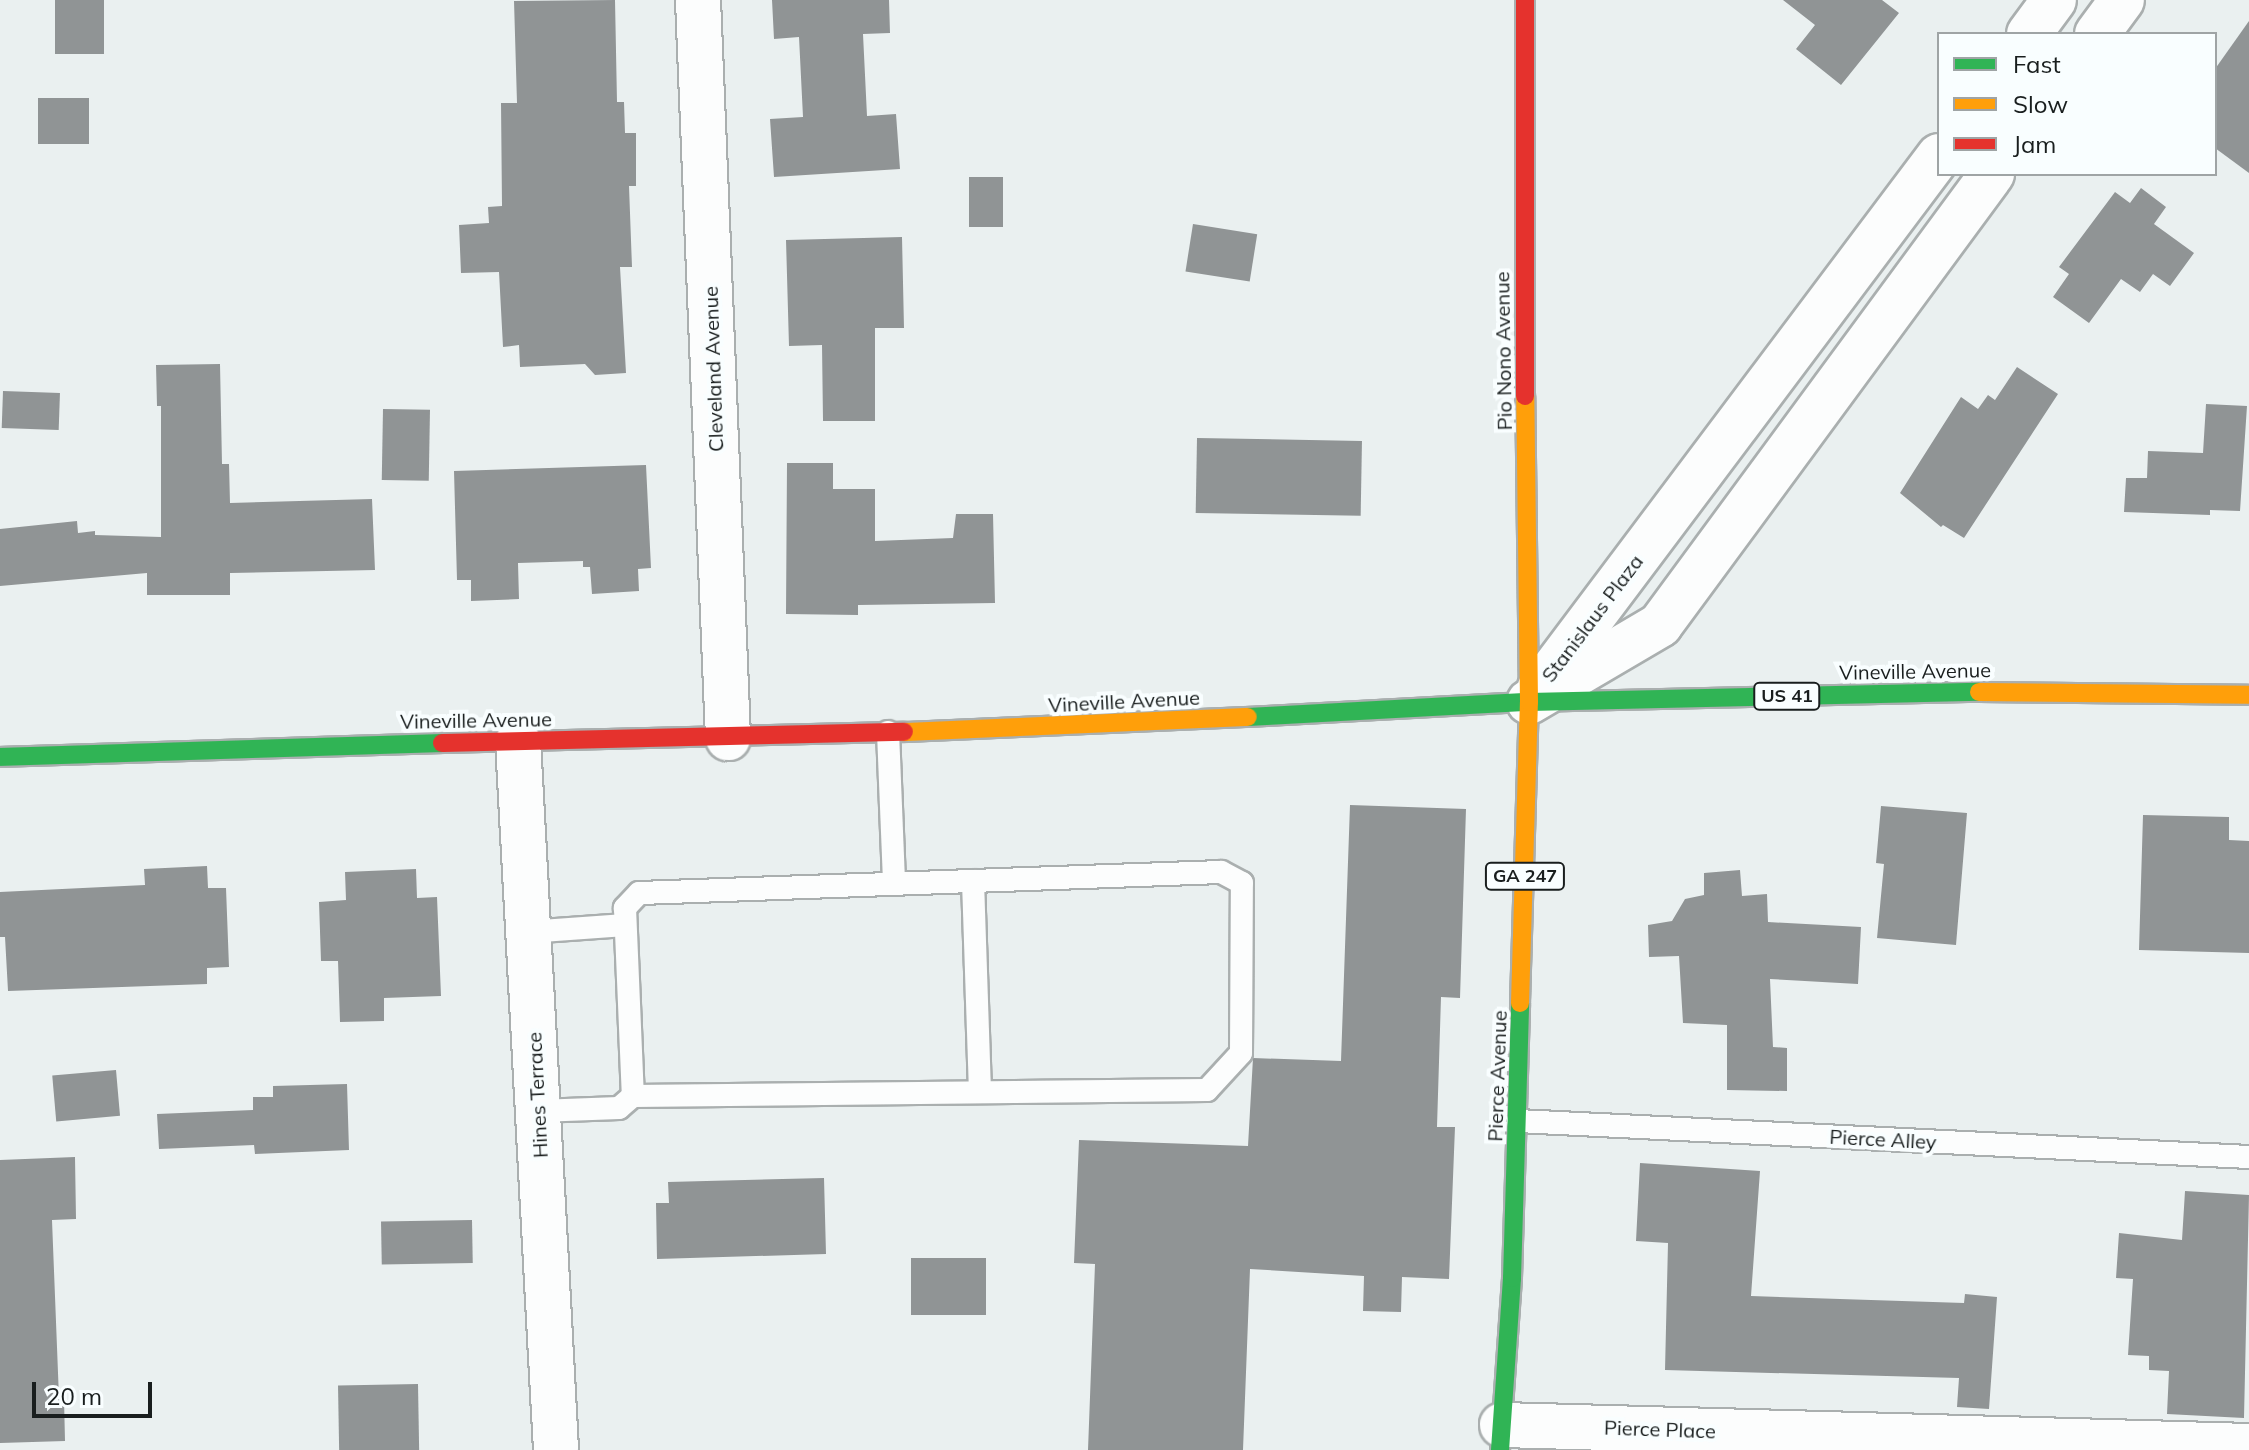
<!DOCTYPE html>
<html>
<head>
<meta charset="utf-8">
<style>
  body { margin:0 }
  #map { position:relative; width:2249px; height:1450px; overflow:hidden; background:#eaf0f0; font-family:Mulish,sans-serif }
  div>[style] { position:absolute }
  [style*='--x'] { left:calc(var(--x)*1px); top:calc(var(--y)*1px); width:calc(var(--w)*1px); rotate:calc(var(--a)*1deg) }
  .building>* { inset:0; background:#909495; transform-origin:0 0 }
  .roads { filter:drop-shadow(2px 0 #aaafaf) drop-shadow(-2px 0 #aaafaf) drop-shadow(0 2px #aaafaf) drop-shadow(0 -2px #aaafaf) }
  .lane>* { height:22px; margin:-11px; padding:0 11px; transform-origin:11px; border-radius:11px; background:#fcfdfd }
  .street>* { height:44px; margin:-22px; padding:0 22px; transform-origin:22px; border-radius:22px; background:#fcfdfd }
  .fast>* { height:18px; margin:-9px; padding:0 9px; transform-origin:9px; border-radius:9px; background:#30b455 }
  .slow>* { height:18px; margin:-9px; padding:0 9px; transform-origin:9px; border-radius:9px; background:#ff9f0a }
  .jam>* { height:18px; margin:-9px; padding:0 9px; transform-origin:9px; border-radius:9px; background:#e5322d }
  span { translate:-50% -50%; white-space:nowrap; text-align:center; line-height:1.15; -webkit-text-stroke:8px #f9feff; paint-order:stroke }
  .shield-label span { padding:2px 6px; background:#f9feff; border:2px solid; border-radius:6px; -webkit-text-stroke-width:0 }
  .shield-label { font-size:18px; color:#191e1e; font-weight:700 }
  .street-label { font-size:20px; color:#191e1e }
  .legend { position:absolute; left:1937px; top:32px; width:280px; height:144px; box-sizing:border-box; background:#f9feff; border:2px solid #9fa4a5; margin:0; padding:10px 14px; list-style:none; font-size:24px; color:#191e1e }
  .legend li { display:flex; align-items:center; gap:16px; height:40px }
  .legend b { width:40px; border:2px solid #9fa4a5 }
  .scale { position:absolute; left:32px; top:1382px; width:120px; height:36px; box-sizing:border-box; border:4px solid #191e1e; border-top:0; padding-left:10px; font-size:24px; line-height:28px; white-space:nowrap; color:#191e1e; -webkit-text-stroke:6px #f9feff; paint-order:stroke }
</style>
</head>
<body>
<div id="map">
  <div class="building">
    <i style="left:55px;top:0;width:49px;height:54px"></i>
    <i style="clip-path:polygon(615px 0,617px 102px,624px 102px,625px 133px,636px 133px,636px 186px,629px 186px,632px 267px,620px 267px,626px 373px,595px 375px,585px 364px,520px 367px,519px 345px,503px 347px,499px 272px,461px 273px,459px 225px,489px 223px,488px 207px,502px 206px,501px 103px,517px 103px,514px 1px)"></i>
    <i style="clip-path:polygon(772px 0,889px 0,890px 33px,863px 34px,867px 116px,896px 114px,900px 169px,774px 177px,770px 119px,803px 117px,799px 37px,774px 39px)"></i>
    <i style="clip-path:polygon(1783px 0,1882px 0,1899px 13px,1841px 85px,1796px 49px,1815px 25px)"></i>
    <i style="clip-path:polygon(2249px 21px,2249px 173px,2215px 148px,2215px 69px)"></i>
    <i style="left:38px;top:98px;width:51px;height:46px"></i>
    <i style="left:969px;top:177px;width:34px;height:50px"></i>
    <i style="clip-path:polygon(2141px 188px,2166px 207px,2154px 224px,2194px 253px,2170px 286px,2153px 274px,2140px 292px,2121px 279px,2089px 323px,2053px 297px,2069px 274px,2059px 267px,2115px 192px,2130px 203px)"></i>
    <i style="left:1193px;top:224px;width:65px;height:48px;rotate:9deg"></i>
    <i style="clip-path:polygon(902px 237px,904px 328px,875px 328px,875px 421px,823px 421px,822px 345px,789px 346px,786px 240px)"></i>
    <i style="clip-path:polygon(220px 364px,222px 464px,229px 464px,230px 503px,372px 499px,375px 570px,230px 573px,230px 595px,147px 595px,147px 573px,0 586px,0 529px,77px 521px,78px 533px,95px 531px,95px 535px,161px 537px,161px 406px,157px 406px,156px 365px)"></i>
    <i style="clip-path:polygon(2017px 367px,2058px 394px,1964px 538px,1943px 525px,1941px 527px,1900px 493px,1961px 397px,1978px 409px,1988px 395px,1995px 400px)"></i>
    <i style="left:3px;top:391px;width:57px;height:37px;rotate:2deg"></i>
    <i style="clip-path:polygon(2206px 404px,2247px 406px,2240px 511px,2210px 510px,2210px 515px,2124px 512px,2126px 478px,2147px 478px,2148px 451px,2203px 453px)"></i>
    <i style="left:383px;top:409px;width:47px;height:71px;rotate:1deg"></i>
    <i style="left:1197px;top:438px;width:165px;height:75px;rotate:1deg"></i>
    <i style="clip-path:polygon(787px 463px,833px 463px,833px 489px,875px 489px,875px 541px,953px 538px,956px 514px,993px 514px,995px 603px,858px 605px,858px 615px,786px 614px)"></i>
    <i style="clip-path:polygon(646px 465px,651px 568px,638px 569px,639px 591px,592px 594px,590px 567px,583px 567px,583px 561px,518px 563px,519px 599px,471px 601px,471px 580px,457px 580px,454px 471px)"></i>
    <i style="clip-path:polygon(1350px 805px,1466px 809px,1460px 998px,1441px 997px,1437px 1127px,1455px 1127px,1449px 1279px,1402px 1277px,1401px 1312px,1363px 1311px,1364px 1276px,1250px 1269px,1243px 1450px,1088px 1450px,1095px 1264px,1074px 1263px,1079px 1140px,1248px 1146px,1253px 1058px,1341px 1061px)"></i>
    <i style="clip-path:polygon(1881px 806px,1967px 813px,1956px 945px,1877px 938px,1884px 864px,1876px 863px)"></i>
    <i style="clip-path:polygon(2143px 815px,2229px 817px,2229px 840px,2249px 841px,2249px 953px,2139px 950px)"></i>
    <i style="clip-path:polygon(207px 866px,208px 888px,226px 888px,229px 967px,207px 968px,207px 984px,8px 991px,5px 937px,0 937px,0 892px,145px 885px,144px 869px)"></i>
    <i style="clip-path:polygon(416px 869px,417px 898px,437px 897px,441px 996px,384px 998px,384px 1021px,340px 1022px,338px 961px,321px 961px,319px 902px,346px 900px,345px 872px)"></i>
    <i style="clip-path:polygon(1740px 870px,1742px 896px,1767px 894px,1768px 922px,1861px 927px,1858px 984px,1770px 979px,1773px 1047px,1787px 1048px,1787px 1091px,1727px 1090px,1727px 1025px,1683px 1023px,1679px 956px,1649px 957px,1648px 925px,1672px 921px,1685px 899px,1704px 895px,1704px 873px)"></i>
    <i style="left:116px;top:1070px;width:46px;height:64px;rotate:85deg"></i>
    <i style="clip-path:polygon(347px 1084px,349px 1150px,255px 1154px,254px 1145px,159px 1149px,157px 1114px,253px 1110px,253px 1097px,273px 1097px,273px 1086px)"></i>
    <i style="clip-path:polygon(75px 1157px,76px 1219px,52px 1220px,59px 1398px,64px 1398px,65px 1441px,0 1443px,0 1160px)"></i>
    <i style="clip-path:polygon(1640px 1163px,1760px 1171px,1751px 1296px,1964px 1303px,1965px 1294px,1997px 1297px,1989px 1409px,1957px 1407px,1959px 1378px,1665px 1370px,1668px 1243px,1636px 1241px)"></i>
    <i style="clip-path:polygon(824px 1178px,826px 1254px,657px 1259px,656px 1203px,669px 1203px,668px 1182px)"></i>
    <i style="clip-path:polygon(2185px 1191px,2249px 1195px,2244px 1418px,2167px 1414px,2169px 1371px,2149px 1370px,2149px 1356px,2128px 1355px,2133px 1279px,2116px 1278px,2119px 1233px,2182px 1240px)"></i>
    <i style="left:472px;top:1220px;width:43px;height:91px;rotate:89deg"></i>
    <i style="left:911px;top:1258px;width:75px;height:57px"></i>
    <i style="left:418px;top:1384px;width:66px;height:80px;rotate:89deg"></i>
  </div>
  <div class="roads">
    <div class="lane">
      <i style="--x:888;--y:732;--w:151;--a:87.7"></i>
      <i style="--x:973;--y:881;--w:211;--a:88.1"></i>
      <i style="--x:528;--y:932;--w:97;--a:-4.1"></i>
      <i style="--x:538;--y:1111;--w:81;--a:-2.1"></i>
      <i style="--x:619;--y:1108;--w:18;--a:-41"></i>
      <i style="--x:633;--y:1096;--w:574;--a:-0.6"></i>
      <i style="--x:1207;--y:1090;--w:50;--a:-47.4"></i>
      <i style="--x:1241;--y:1053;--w:170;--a:-89.7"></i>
      <i style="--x:1242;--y:883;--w:24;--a:-152"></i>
      <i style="--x:1221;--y:872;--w:582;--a:177.93"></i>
      <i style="--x:639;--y:893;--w:21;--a:133"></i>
      <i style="--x:625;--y:908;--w:188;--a:87.6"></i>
      <i style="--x:1518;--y:1121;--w:732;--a:2.82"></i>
    </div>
    <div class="street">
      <i style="--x:698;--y:0;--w:739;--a:87.67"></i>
      <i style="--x:2029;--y:34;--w:42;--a:-53.7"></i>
      <i style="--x:2097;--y:34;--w:42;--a:-53.7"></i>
      <i style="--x:1540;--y:687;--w:664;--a:-53.08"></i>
      <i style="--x:1529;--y:702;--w:152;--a:-30.4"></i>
      <i style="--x:1660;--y:625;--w:560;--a:-53.64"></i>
      <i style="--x:518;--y:741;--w:710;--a:86.93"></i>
      <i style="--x:1502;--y:1425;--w:747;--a:1.61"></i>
    </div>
    <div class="fast">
      <i style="--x:1248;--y:717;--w:281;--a:-3.1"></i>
      <i style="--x:1529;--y:702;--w:450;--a:-1.3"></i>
      <i style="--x:0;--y:757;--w:442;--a:-1.8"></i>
      <i style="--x:1500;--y:1450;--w:172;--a:-86"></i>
      <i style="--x:1512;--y:1278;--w:275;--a:-88.3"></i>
    </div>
    <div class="slow">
      <i style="--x:1979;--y:692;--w:270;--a:0.6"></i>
      <i style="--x:904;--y:732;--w:344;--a:-2.5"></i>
      <i style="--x:1520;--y:1003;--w:301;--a:-88.3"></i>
      <i style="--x:1529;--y:702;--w:306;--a:-90.7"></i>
    </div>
    <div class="jam">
      <i style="--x:1525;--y:0;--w:396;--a:90"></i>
      <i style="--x:442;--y:743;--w:462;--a:-1.4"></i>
    </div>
  </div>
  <div class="shield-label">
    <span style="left:1787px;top:696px">US 41</span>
    <span style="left:1525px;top:876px">GA 247</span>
  </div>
  <div class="street-label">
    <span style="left:1503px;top:351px;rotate:-91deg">Pio Nono Avenue</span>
    <span style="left:713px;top:369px;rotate:-92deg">Cleveland Avenue</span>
    <span style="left:1592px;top:618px;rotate:-53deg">Stanislaus Plaza</span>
    <span style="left:1915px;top:671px;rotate:-1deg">Vineville Avenue</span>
    <span style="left:1124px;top:701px;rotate:-3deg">Vineville Avenue</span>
    <span style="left:476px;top:720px;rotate:-1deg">Vineville Avenue</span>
    <span style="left:1497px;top:1076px;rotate:-88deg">Pierce Avenue</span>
    <span style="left:537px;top:1095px;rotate:-93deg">Hines Terrace</span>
    <span style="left:1883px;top:1139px;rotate:3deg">Pierce Alley</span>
    <span style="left:1660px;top:1429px;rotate:2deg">Pierce Place</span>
  </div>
  <ul class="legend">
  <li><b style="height:10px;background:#30b455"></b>Fast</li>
  <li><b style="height:10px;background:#ff9f0a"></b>Slow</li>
  <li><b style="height:10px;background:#e5322d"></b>Jam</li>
  </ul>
  <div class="scale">20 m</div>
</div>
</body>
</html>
